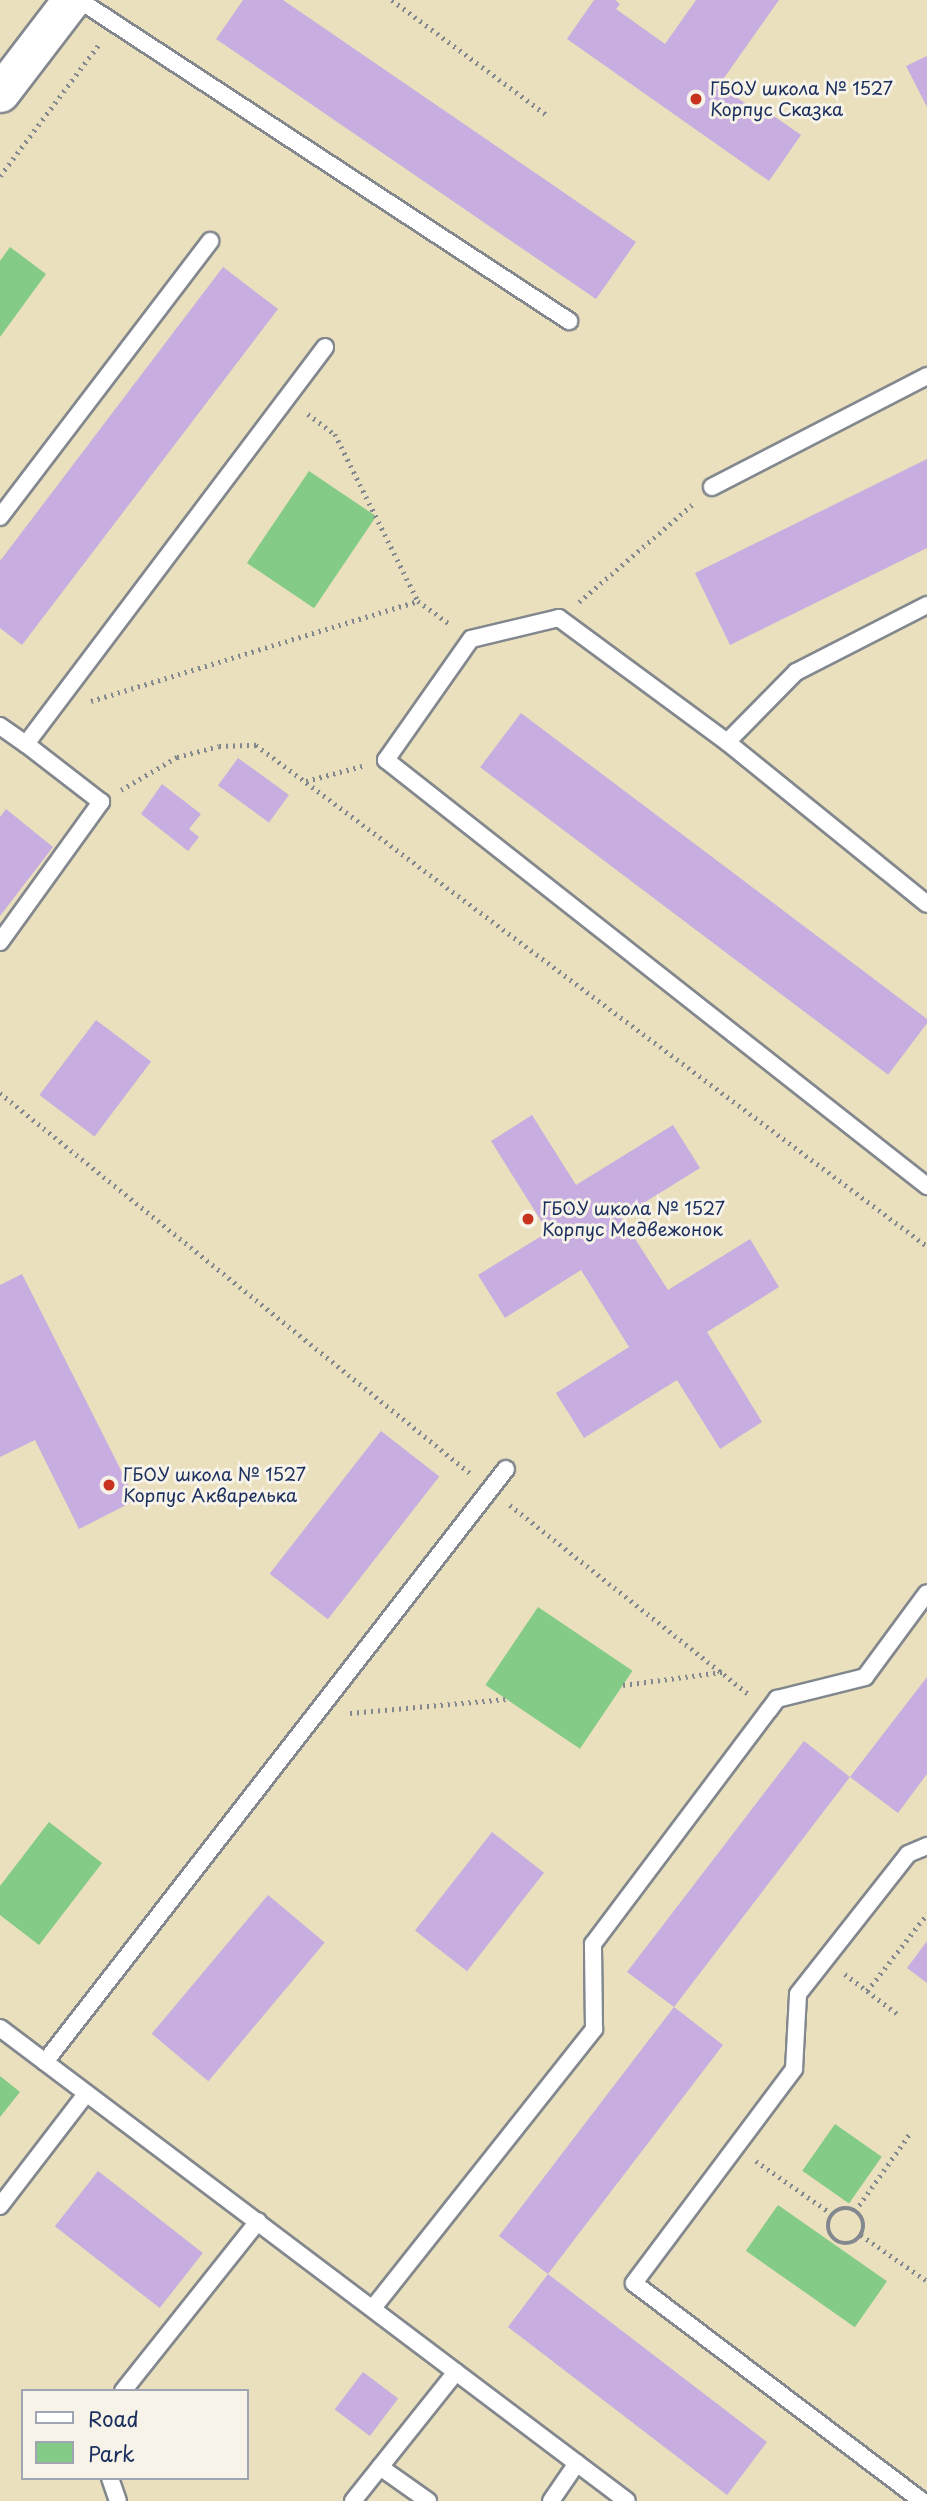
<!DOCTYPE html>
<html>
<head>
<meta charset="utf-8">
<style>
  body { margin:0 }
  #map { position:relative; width:927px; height:2501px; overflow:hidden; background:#eae0bd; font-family:"Playpen Sans",sans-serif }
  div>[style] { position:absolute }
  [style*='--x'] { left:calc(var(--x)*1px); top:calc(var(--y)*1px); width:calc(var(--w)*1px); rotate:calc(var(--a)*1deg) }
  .green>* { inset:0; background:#83cb86; transform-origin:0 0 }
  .building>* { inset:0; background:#c8ade0; transform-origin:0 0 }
  .path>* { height:4.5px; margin-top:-2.25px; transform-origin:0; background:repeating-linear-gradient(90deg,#82888e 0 2px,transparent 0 7px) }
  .path>.ring { margin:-2.25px; padding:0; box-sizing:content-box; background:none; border:4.5px solid #82888e; border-radius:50% }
  .roads { filter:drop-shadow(2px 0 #82888e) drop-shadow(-2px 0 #82888e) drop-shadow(0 2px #82888e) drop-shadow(0 -2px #82888e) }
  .service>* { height:16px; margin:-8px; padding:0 8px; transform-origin:8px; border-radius:8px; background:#fff }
  .tertiary>* { height:37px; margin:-18.5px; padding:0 18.5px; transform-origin:18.5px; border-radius:18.5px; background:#fff }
  .dots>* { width:19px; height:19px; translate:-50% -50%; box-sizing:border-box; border:4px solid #f7f3e8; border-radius:50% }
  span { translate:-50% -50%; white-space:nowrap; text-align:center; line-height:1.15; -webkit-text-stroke:6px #f7f3e8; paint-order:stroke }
  .poi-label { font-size:18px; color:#1b2f5e }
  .left { translate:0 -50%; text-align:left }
  .legend { position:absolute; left:21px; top:2389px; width:228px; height:91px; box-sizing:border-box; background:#f7f3e8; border:2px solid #9fa5b1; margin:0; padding:9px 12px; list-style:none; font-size:21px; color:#1b2f5e }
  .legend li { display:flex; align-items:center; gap:14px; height:35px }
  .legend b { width:35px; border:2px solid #9fa5b1 }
</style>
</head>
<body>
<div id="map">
  <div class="green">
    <i style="clip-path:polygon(10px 247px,46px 274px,0 337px,0 261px)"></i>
    <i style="left:309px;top:471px;width:81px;height:111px;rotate:34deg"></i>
    <i style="left:538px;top:1607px;width:114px;height:94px;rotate:34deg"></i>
    <i style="clip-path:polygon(49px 1822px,102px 1863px,39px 1945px,0 1915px,0 1886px)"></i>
    <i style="clip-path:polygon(0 2076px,20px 2092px,0 2117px)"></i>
    <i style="left:835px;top:2124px;width:57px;height:57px;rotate:35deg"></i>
    <i style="left:778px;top:2205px;width:133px;height:56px;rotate:35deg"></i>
  </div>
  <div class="building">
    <i style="clip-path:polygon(243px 0,283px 0,636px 242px,596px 299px,216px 39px)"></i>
    <i style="clip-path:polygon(594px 0,615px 0,620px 4px,616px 9px,665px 44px,696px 0,779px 0,719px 85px,768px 119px,771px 114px,801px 135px,769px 181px,567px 39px)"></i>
    <i style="clip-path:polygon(927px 56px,927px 107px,906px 66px)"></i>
    <i style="clip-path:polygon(223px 267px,278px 309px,22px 645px,0 628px,0 561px)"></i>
    <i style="clip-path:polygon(927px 459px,927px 548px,730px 645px,695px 573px)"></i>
    <i style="left:521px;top:713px;width:511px;height:68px;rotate:37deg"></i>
    <i style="left:238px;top:758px;width:63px;height:34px;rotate:36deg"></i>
    <i style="clip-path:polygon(162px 784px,201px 814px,189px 829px,199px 837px,188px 851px,141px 814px)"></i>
    <i style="clip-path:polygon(6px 809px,53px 847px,0 916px,0 817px)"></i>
    <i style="left:96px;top:1020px;width:69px;height:94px;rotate:37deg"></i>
    <i style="clip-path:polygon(532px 1115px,576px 1185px,673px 1125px,700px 1168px,621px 1217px,668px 1290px,750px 1239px,779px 1287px,707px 1332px,762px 1422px,720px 1449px,677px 1380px,584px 1438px,556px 1393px,629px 1347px,581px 1270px,505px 1318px,478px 1275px,548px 1232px,491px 1141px)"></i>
    <i style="clip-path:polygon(22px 1274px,136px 1500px,79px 1529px,35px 1440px,0 1457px,0 1285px)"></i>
    <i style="left:381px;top:1431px;width:74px;height:181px;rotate:38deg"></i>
    <i style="clip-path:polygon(927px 1677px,927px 1774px,898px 1813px,850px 1777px,674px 2007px,627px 1972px,804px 1741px,850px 1777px)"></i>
    <i style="left:492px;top:1832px;width:66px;height:125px;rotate:38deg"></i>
    <i style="left:268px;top:1895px;width:74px;height:181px;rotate:40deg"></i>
    <i style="clip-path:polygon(927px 1941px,927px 1983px,907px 1968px)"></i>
    <i style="clip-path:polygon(674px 2007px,723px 2045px,548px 2274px,767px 2442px,727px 2495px,508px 2327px,548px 2274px,499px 2236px)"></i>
    <i style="left:98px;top:2171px;width:133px;height:70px;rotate:38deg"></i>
    <i style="left:363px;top:2372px;width:44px;height:47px;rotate:37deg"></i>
  </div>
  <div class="path">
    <i style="--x:392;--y:0;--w:194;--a:36.6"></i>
    <i style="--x:0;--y:176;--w:166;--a:-53.1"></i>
    <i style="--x:308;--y:414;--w:34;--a:37"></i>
    <i style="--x:335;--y:434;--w:186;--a:63.6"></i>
    <i style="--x:579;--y:602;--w:152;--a:-40.7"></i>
    <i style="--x:91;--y:701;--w:342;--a:-17"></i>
    <i style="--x:418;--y:601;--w:41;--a:36"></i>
    <i style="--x:306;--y:781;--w:58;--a:-15"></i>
    <i style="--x:121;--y:790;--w:65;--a:-30.5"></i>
    <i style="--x:177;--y:757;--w:43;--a:-14.7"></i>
    <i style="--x:219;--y:746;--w:37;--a:-2"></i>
    <i style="--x:256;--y:745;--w:837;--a:36.75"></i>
    <i style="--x:0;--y:1093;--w:604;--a:38.96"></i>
    <i style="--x:510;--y:1505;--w:306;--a:38.4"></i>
    <i style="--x:623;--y:1685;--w:100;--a:-7.5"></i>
    <i style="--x:350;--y:1713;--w:157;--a:-5.1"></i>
    <i style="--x:845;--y:1974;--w:69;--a:37.4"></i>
    <i style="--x:867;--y:1991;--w:98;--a:-52.1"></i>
    <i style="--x:756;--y:2161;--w:93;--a:34.9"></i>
    <i class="ring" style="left:828px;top:2208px;width:31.5px;height:31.5px"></i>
    <i style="--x:855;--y:2211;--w:97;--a:-54.7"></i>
    <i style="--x:861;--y:2235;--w:80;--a:34.9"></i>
  </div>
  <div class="roads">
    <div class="service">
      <i style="--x:79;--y:0;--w:586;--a:33.23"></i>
      <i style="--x:712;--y:487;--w:242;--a:-27.3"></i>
      <i style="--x:0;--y:517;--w:347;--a:-52.7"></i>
      <i style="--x:927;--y:605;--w:147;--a:152.9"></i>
      <i style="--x:796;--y:672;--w:98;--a:134.6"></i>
      <i style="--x:727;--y:742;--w:209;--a:-143.6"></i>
      <i style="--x:559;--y:618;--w:90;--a:166.6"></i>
      <i style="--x:471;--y:639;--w:148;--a:125.1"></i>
      <i style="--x:386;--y:760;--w:689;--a:38.22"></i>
      <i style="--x:0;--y:726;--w:32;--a:35"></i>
      <i style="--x:26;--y:744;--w:497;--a:-53"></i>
      <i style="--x:727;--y:742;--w:257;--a:39"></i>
      <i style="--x:0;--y:942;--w:173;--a:-54.2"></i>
      <i style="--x:101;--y:802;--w:95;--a:-142.3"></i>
      <i style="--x:0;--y:2028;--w:785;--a:37.03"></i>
      <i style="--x:45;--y:2062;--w:751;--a:-52.14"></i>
      <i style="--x:0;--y:2206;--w:141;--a:-52.5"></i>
      <i style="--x:373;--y:2308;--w:356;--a:-51.6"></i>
      <i style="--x:594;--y:2029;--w:85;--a:-90.7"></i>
      <i style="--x:593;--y:1944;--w:293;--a:-53.1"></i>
      <i style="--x:769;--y:1710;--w:14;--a:-54"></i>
      <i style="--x:777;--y:1699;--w:91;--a:-14"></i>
      <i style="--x:865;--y:1677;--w:104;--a:-53.6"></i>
      <i style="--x:123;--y:2391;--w:217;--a:-51.5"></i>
      <i style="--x:380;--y:2467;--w:59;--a:35.3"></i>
      <i style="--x:110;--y:2478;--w:24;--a:71"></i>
      <i style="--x:353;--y:2501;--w:165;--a:-51.4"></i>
      <i style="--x:551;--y:2501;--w:46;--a:-55.6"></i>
      <i style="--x:922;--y:2501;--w:361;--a:-142.9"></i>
      <i style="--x:634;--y:2283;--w:267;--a:-53.2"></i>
      <i style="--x:794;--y:2069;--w:75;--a:-86.9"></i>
      <i style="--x:798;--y:1994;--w:178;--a:-51.8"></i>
      <i style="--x:908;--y:1854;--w:21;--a:-23"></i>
    </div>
    <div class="tertiary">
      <i style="--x:0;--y:93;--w:117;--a:-52.6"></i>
    </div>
  </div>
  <div class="dots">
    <i style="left:696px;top:99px;background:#c8321e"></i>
    <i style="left:528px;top:1219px;background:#c8321e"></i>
    <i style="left:109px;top:1485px;background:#c8321e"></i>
  </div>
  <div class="poi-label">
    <span class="left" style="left:710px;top:99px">ГБОУ школа № 1527<br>Корпус Сказка</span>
    <span class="left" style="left:542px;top:1219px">ГБОУ школа № 1527<br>Корпус Медвежонок</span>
    <span class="left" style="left:123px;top:1485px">ГБОУ школа № 1527<br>Корпус Акварелька</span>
  </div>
  <ul class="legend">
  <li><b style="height:9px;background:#fff"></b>Road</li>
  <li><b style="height:19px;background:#83cb86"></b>Park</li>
  </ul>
</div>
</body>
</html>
